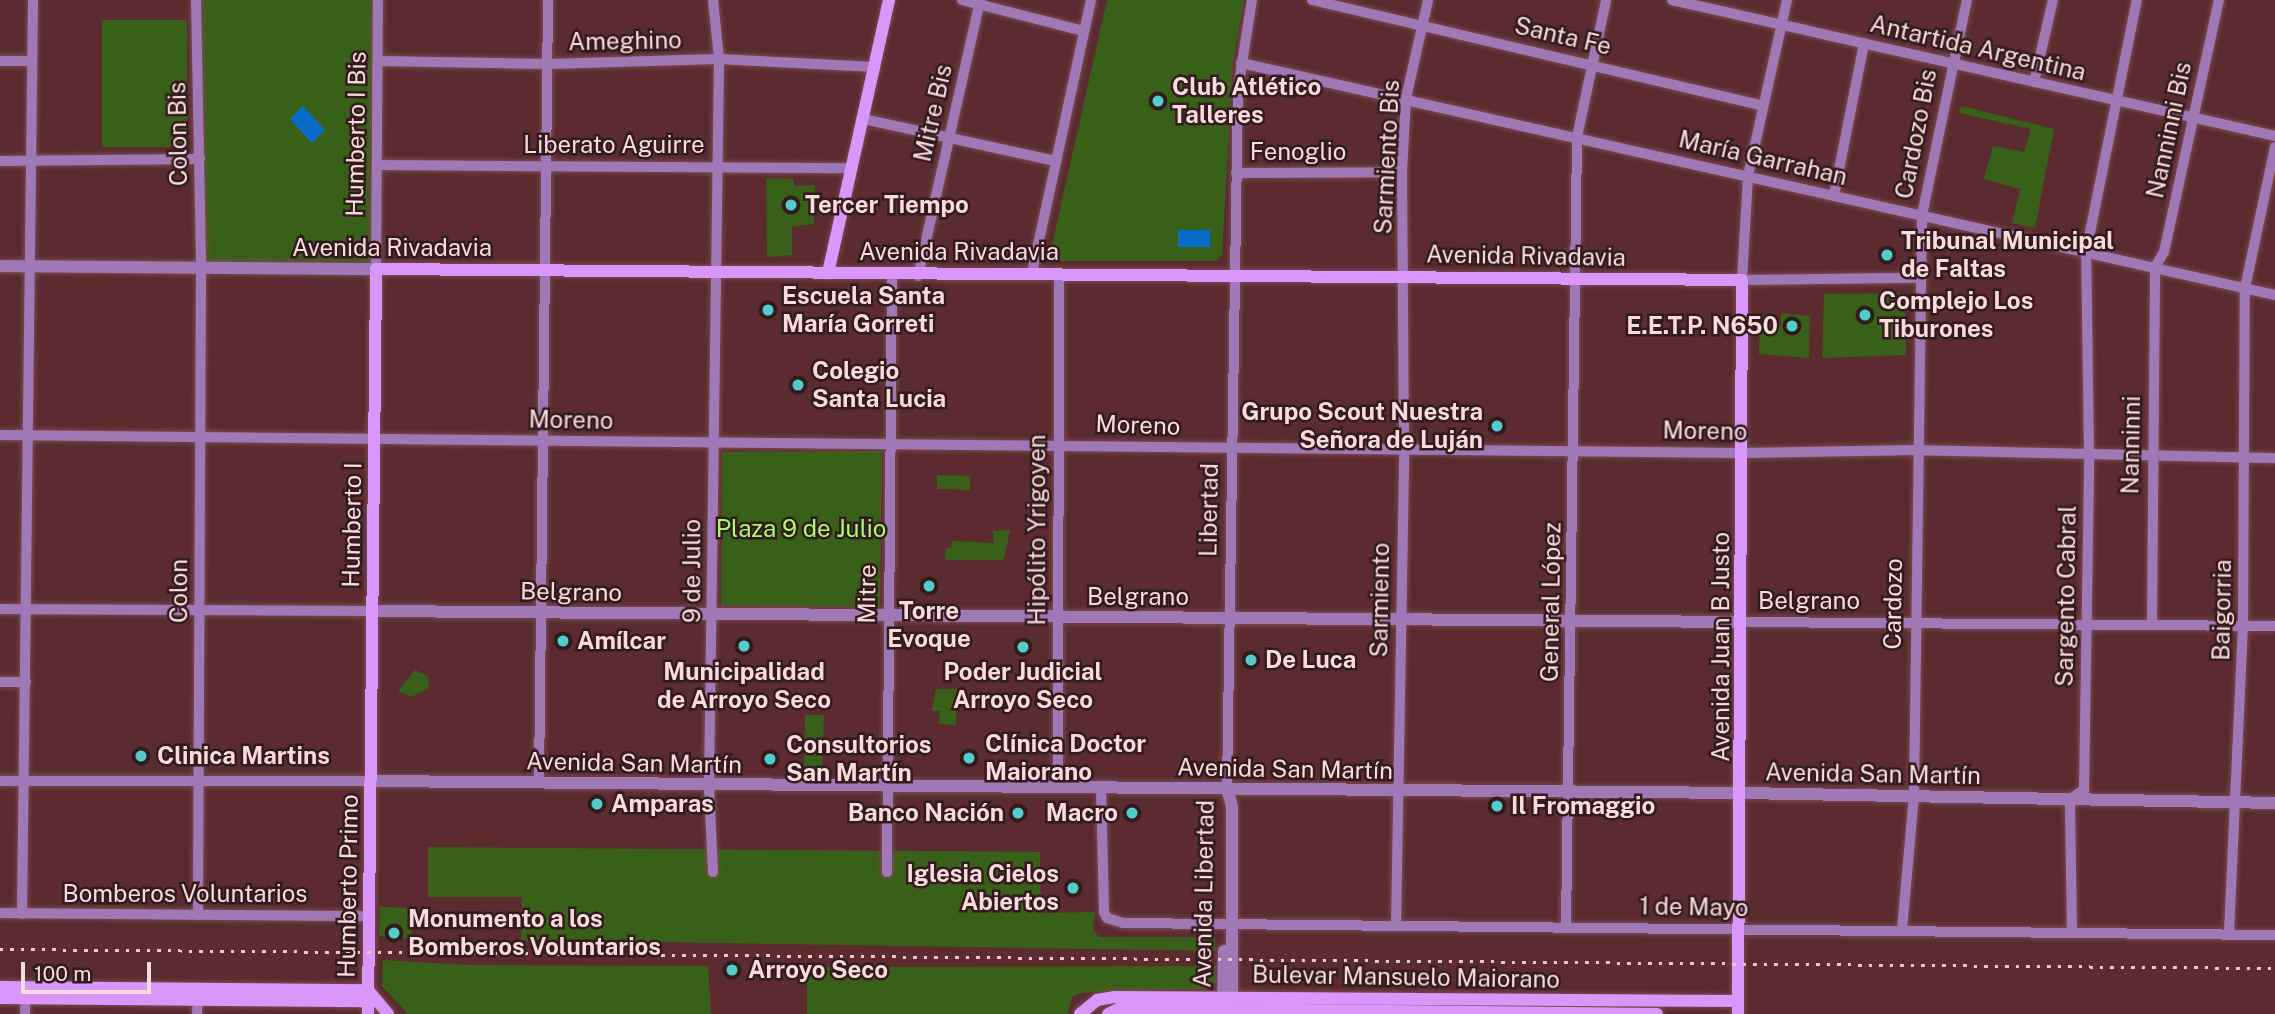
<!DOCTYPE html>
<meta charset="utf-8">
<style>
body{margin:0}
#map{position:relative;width:2275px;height:1014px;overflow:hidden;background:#5b2b30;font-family:"Public Sans",sans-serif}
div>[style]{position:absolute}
.green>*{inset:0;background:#396018}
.water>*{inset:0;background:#0a6cc9}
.roads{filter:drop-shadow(0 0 2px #784a4f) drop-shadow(0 0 2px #784a4f)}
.minor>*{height:10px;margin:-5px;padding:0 5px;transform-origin:5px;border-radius:5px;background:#a178b6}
.tertiary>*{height:12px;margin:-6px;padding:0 6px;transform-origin:6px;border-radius:6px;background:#a178b6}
.secondary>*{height:12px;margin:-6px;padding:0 6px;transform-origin:6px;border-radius:6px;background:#da97fb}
.rail>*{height:2.5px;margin-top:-1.25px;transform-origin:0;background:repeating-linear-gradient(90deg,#eac8ca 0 3.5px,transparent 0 10.5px)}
.dots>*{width:19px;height:19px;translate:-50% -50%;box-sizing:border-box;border:4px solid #311b1d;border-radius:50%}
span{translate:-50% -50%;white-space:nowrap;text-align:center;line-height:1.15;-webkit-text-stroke:5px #311b1d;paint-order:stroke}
.street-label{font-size:24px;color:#fadadc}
.poi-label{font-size:24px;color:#fadadc;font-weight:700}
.left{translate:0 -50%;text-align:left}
.right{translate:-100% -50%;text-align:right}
.park-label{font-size:24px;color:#a7fa6a}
.scale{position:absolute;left:21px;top:962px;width:130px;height:32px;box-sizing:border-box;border:4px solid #fadadc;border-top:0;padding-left:9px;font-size:21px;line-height:24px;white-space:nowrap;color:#fadadc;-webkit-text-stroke:5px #311b1d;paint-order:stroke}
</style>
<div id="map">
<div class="green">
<i style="clip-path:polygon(196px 0,378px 0,376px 269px,201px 268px)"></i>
<i style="clip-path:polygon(1107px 0,1244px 0,1233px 62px,1222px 255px,1216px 261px,1053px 261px,1050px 254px)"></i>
<i style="clip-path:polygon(102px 20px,187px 20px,187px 147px,102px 147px)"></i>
<i style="clip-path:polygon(1961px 106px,2054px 129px,2035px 228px,2012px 223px,2020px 189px,1984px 179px,1993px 146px,2024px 152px,2031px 129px,1959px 113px)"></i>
<i style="clip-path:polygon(766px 178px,794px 179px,794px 186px,815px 185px,814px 224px,792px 227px,792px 255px,767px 257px)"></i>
<i style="clip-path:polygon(1905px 293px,1906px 355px,1822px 358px,1824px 294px)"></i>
<i style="clip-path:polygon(1781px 313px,1810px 316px,1809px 358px,1759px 354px,1760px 316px,1765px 315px,1765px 325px,1781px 325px)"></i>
<i style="clip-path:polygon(882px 451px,880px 607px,721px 606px,722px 452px)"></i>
<i style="clip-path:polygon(937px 475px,970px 476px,970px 490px,937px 489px)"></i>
<i style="clip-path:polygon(1010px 530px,1004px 560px,945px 560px,946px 548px,952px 548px,952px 541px,994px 543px,993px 531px)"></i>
<i style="clip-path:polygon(415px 670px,428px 676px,429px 688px,411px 697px,398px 691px)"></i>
<i style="clip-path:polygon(936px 689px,957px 689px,956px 725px,939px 724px,940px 711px,932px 711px)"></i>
<i style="clip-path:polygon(805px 715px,824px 715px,822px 766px,804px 767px)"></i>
<i style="clip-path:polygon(428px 847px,1040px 852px,1041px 913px,1095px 912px,1093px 930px,1099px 937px,1215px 937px,1216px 951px,521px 940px,522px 897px,428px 897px)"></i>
<i style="clip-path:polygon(380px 907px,412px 908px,411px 939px,379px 936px)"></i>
<i style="clip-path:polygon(383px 960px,468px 965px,708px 966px,711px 1014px,408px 1014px,382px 986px)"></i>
<i style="clip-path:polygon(1216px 966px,1216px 983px,1209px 989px,1080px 993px,1072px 997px,1068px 1014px,807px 1014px,807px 967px)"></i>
</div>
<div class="water">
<i style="clip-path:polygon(303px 106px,325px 130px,312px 143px,290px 119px)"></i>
<i style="clip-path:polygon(1178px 230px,1210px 230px,1210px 247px,1178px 247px)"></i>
</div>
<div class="roads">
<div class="minor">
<i style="left:196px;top:0;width:268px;rotate:88.9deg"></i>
<i style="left:201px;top:268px;width:647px;rotate:90.27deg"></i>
<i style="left:962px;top:0;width:126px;rotate:14.3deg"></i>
<i style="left:1312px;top:0;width:463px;rotate:13.2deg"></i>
<i style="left:1672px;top:0;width:618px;rotate:12.71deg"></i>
<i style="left:1787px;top:0;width:180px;rotate:102.5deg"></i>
<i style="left:1748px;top:176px;width:104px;rotate:93.3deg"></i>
<i style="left:1742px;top:280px;width:176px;rotate:-0.7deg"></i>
<i style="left:0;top:61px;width:32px"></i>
<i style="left:378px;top:61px;width:169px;rotate:1deg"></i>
<i style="left:547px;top:64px;width:172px;rotate:-1.7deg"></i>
<i style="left:719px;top:59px;width:155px;rotate:3deg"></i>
<i style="left:1241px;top:63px;width:1060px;rotate:12.65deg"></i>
<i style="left:2034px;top:82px;width:84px;rotate:-77deg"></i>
<i style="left:863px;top:119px;width:198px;rotate:12.3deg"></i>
<i style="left:0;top:161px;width:200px;rotate:-0.6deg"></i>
<i style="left:377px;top:165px;width:475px;rotate:0.4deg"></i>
<i style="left:1236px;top:173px;width:166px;rotate:-0.3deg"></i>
<i style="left:1834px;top:195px;width:155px;rotate:-78.8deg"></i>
<i style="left:376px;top:269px;width:269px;rotate:-89.6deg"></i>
<i style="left:1032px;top:273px;width:279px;rotate:-77.8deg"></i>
<i style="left:918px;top:276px;width:283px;rotate:-77.3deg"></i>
<i style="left:0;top:435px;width:1743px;rotate:0.59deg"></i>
<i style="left:1743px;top:453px;width:173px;rotate:-1deg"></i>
<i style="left:1916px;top:450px;width:359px;rotate:1.3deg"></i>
<i style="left:0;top:609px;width:372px;rotate:0.3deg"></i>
<i style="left:1741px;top:622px;width:534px;rotate:0.43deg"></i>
<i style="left:2152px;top:622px;width:355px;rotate:-89.5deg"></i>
<i style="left:2155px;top:267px;width:17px;rotate:-59deg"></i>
<i style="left:2164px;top:252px;width:258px;rotate:-77.7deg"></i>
<i style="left:0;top:682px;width:26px"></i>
<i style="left:0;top:781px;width:371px"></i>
<i style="left:539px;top:782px;width:782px;rotate:-89.34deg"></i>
<i style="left:1058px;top:786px;width:513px;rotate:-89.89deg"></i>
<i style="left:1101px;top:788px;width:124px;rotate:88.6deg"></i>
<i style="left:1104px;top:912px;width:7px;rotate:63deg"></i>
<i style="left:1107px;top:918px;width:17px;rotate:17deg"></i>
<i style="left:1123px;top:923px;width:1152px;rotate:0.6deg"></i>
<i style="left:1227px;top:788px;width:699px;rotate:-89.1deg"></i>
<i style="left:1238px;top:89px;width:90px;rotate:-81.1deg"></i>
<i style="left:713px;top:872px;width:85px;rotate:-92.7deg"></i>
<i style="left:709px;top:787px;width:728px;rotate:-89.21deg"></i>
<i style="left:719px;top:59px;width:59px;rotate:-95.8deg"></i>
<i style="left:887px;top:872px;width:597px;rotate:-89.52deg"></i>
<i style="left:0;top:913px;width:369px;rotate:0.5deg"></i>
<i style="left:22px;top:914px;width:914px;rotate:-89.31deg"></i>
<i style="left:1396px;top:926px;width:476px;rotate:-89deg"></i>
<i style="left:1404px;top:450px;width:278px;rotate:-90.4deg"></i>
<i style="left:1402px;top:172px;width:74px;rotate:-86.9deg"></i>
<i style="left:1406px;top:98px;width:100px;rotate:-77.3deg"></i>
<i style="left:1566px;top:927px;width:790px;rotate:-89.2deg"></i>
<i style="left:1577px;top:137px;width:140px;rotate:-78deg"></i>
<i style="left:1902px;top:930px;width:135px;rotate:-84.9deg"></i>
<i style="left:1914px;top:796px;width:581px;rotate:-89.21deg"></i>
<i style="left:1922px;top:215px;width:220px;rotate:-78.2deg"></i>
<i style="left:2072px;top:932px;width:133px;rotate:-90.9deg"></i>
<i style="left:2070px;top:799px;width:17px;rotate:-33deg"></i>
<i style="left:2084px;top:790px;width:335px;rotate:-89.1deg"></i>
<i style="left:2089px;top:455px;width:203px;rotate:-90.8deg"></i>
<i style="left:2086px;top:252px;width:257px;rotate:-78.6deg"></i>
<i style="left:2229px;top:933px;width:308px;rotate:-87.4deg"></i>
<i style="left:2243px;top:625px;width:337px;rotate:-89.7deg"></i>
<i style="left:2245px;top:288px;width:144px;rotate:-78deg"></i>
<i style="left:25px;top:1014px;width:23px;rotate:-88deg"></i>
<i style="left:197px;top:1014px;width:20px;rotate:-87deg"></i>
</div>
<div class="tertiary">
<i style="left:0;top:266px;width:376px;rotate:0.5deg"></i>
<i style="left:372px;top:611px;width:1369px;rotate:0.46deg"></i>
<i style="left:371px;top:781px;width:1371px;rotate:0.5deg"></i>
<i style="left:1742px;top:793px;width:533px;rotate:1.07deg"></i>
<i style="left:1227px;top:788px;width:20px;rotate:75deg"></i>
<i style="left:1232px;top:807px;width:201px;rotate:90deg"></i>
<i style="left:1223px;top:1007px;width:56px;rotate:-89deg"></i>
</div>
<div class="secondary">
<i style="left:828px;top:273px;width:280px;rotate:-77.4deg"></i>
<i style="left:0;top:987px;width:368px;rotate:0.5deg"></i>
<i style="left:368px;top:990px;width:31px;rotate:50deg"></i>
<i style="left:0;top:998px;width:368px;rotate:0.5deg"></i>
<i style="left:368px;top:1014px;width:745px;rotate:-89.38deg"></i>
<i style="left:376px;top:269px;width:1366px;rotate:0.46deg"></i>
<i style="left:1742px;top:280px;width:734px;rotate:90.31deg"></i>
<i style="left:1080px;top:1014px;width:22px;rotate:-39deg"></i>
<i style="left:1097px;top:1000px;width:17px;rotate:-10deg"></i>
<i style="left:1114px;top:997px;width:624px;rotate:0.37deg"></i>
<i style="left:1108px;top:1014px;width:13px;rotate:-27deg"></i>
<i style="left:1120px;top:1008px;width:537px;rotate:0.64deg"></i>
</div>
</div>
<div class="rail">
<i style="left:0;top:949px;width:2275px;rotate:0.48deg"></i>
</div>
<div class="dots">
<i style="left:1158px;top:101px;background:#53cdcb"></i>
<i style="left:791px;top:205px;background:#53cdcb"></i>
<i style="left:1887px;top:255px;background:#53cdcb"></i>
<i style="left:768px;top:310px;background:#53cdcb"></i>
<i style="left:1865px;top:315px;background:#53cdcb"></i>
<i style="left:1792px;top:326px;background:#53cdcb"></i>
<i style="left:798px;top:385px;background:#53cdcb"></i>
<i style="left:1497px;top:426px;background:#53cdcb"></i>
<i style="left:929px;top:586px;background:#53cdcb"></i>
<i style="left:563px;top:641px;background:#53cdcb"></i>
<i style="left:744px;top:646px;background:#53cdcb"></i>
<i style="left:1023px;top:647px;background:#53cdcb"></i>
<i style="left:1251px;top:660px;background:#53cdcb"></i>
<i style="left:141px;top:756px;background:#53cdcb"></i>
<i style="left:969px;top:758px;background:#53cdcb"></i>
<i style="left:770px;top:759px;background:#53cdcb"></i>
<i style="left:597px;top:804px;background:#53cdcb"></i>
<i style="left:1497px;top:806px;background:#53cdcb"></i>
<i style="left:1018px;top:813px;background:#53cdcb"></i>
<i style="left:1132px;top:813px;background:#53cdcb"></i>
<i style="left:1073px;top:888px;background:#53cdcb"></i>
<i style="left:394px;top:933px;background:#53cdcb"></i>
<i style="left:732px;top:970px;background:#53cdcb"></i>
</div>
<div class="street-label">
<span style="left:1563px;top:36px;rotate:13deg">Santa Fe</span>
<span style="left:625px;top:41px;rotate:-1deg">Ameghino</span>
<span style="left:1978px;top:48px;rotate:13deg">Antartida Argentina</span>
<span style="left:933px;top:113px;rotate:-77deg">Mitre Bis</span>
<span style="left:2169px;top:130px;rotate:-78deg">Nanninni Bis</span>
<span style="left:178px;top:134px;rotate:-91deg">Colon Bis</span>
<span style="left:356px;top:134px;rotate:-89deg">Humberto I Bis</span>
<span style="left:1916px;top:134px;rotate:-79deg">Cardozo Bis</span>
<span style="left:614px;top:145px">Liberato Aguirre</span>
<span style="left:1298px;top:152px">Fenoglio</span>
<span style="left:1387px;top:157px;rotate:-87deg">Sarmiento Bis</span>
<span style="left:1763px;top:158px;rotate:13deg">María Garrahan</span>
<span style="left:392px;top:248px">Avenida Rivadavia</span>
<span style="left:959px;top:252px">Avenida Rivadavia</span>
<span style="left:1526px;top:256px;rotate:1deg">Avenida Rivadavia</span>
<span style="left:571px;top:420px;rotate:1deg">Moreno</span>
<span style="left:1138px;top:425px;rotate:2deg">Moreno</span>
<span style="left:1705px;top:431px;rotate:1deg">Moreno</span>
<span style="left:2131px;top:445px;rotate:-89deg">Nanninni</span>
<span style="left:1209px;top:510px;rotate:-89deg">Libertad</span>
<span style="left:352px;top:525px;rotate:-89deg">Humberto I</span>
<span style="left:1037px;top:530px;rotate:-90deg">Hipólito Yrigoyen</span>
<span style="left:692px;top:571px;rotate:-90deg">9 de Julio</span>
<span style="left:179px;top:591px;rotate:-90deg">Colon</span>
<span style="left:571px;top:592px;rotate:1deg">Belgrano</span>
<span style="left:867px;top:594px;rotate:-89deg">Mitre</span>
<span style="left:2066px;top:596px;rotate:-89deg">Sargento Cabral</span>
<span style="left:1138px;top:597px">Belgrano</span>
<span style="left:1380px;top:600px;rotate:-89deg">Sarmiento</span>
<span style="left:1809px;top:601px">Belgrano</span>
<span style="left:1551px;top:602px;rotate:-89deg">General López</span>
<span style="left:1893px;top:604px;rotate:-89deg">Cardozo</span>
<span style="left:2222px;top:610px;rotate:-89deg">Baigorria</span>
<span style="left:1721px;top:647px;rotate:-90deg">Avenida Juan B Justo</span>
<span style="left:634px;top:763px;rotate:1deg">Avenida San Martín</span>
<span style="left:1285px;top:769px;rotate:1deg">Avenida San Martín</span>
<span style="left:1873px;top:774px;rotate:1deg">Avenida San Martín</span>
<span style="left:348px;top:886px;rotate:-89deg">Humberto Primo</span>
<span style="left:185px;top:894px">Bomberos Voluntarios</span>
<span style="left:1204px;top:894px;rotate:-89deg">Avenida Libertad</span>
<span style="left:1694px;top:907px;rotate:1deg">1 de Mayo</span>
<span style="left:1406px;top:977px;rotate:1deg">Bulevar Mansuelo Maiorano</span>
</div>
<div class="poi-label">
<span class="left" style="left:1172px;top:101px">Club Atlético<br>Talleres</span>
<span class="left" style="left:805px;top:205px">Tercer Tiempo</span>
<span class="left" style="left:1901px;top:255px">Tribunal Municipal<br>de Faltas</span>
<span class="left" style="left:782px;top:310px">Escuela Santa<br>María Gorreti</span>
<span class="left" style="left:1879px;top:315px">Complejo Los<br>Tiburones</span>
<span class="right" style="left:1778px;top:326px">E.E.T.P. N650</span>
<span class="left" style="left:812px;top:385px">Colegio<br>Santa Lucia</span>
<span class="right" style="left:1483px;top:426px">Grupo Scout Nuestra<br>Señora de Luján</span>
<span style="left:929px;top:625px">Torre<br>Evoque</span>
<span class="left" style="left:577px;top:641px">Amílcar</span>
<span class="left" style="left:1265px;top:660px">De Luca</span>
<span style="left:744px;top:686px">Municipalidad<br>de Arroyo Seco</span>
<span style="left:1023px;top:686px">Poder Judicial<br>Arroyo Seco</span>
<span class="left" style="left:985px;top:758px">Clínica Doctor<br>Maiorano</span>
<span class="left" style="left:786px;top:759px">Consultorios<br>San Martín</span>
<span class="left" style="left:157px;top:756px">Clinica Martins</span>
<span class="left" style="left:611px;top:804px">Amparas</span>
<span class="left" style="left:1511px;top:806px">Il Fromaggio</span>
<span class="right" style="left:1004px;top:813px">Banco Nación</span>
<span class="right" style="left:1118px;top:813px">Macro</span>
<span class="right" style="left:1059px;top:888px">Iglesia Cielos<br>Abiertos</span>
<span class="left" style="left:408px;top:933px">Monumento a los<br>Bomberos Voluntarios</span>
<span class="left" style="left:748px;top:970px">Arroyo Seco</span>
</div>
<div class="park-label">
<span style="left:801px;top:529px">Plaza 9 de Julio</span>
</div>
<div class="scale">100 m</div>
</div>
